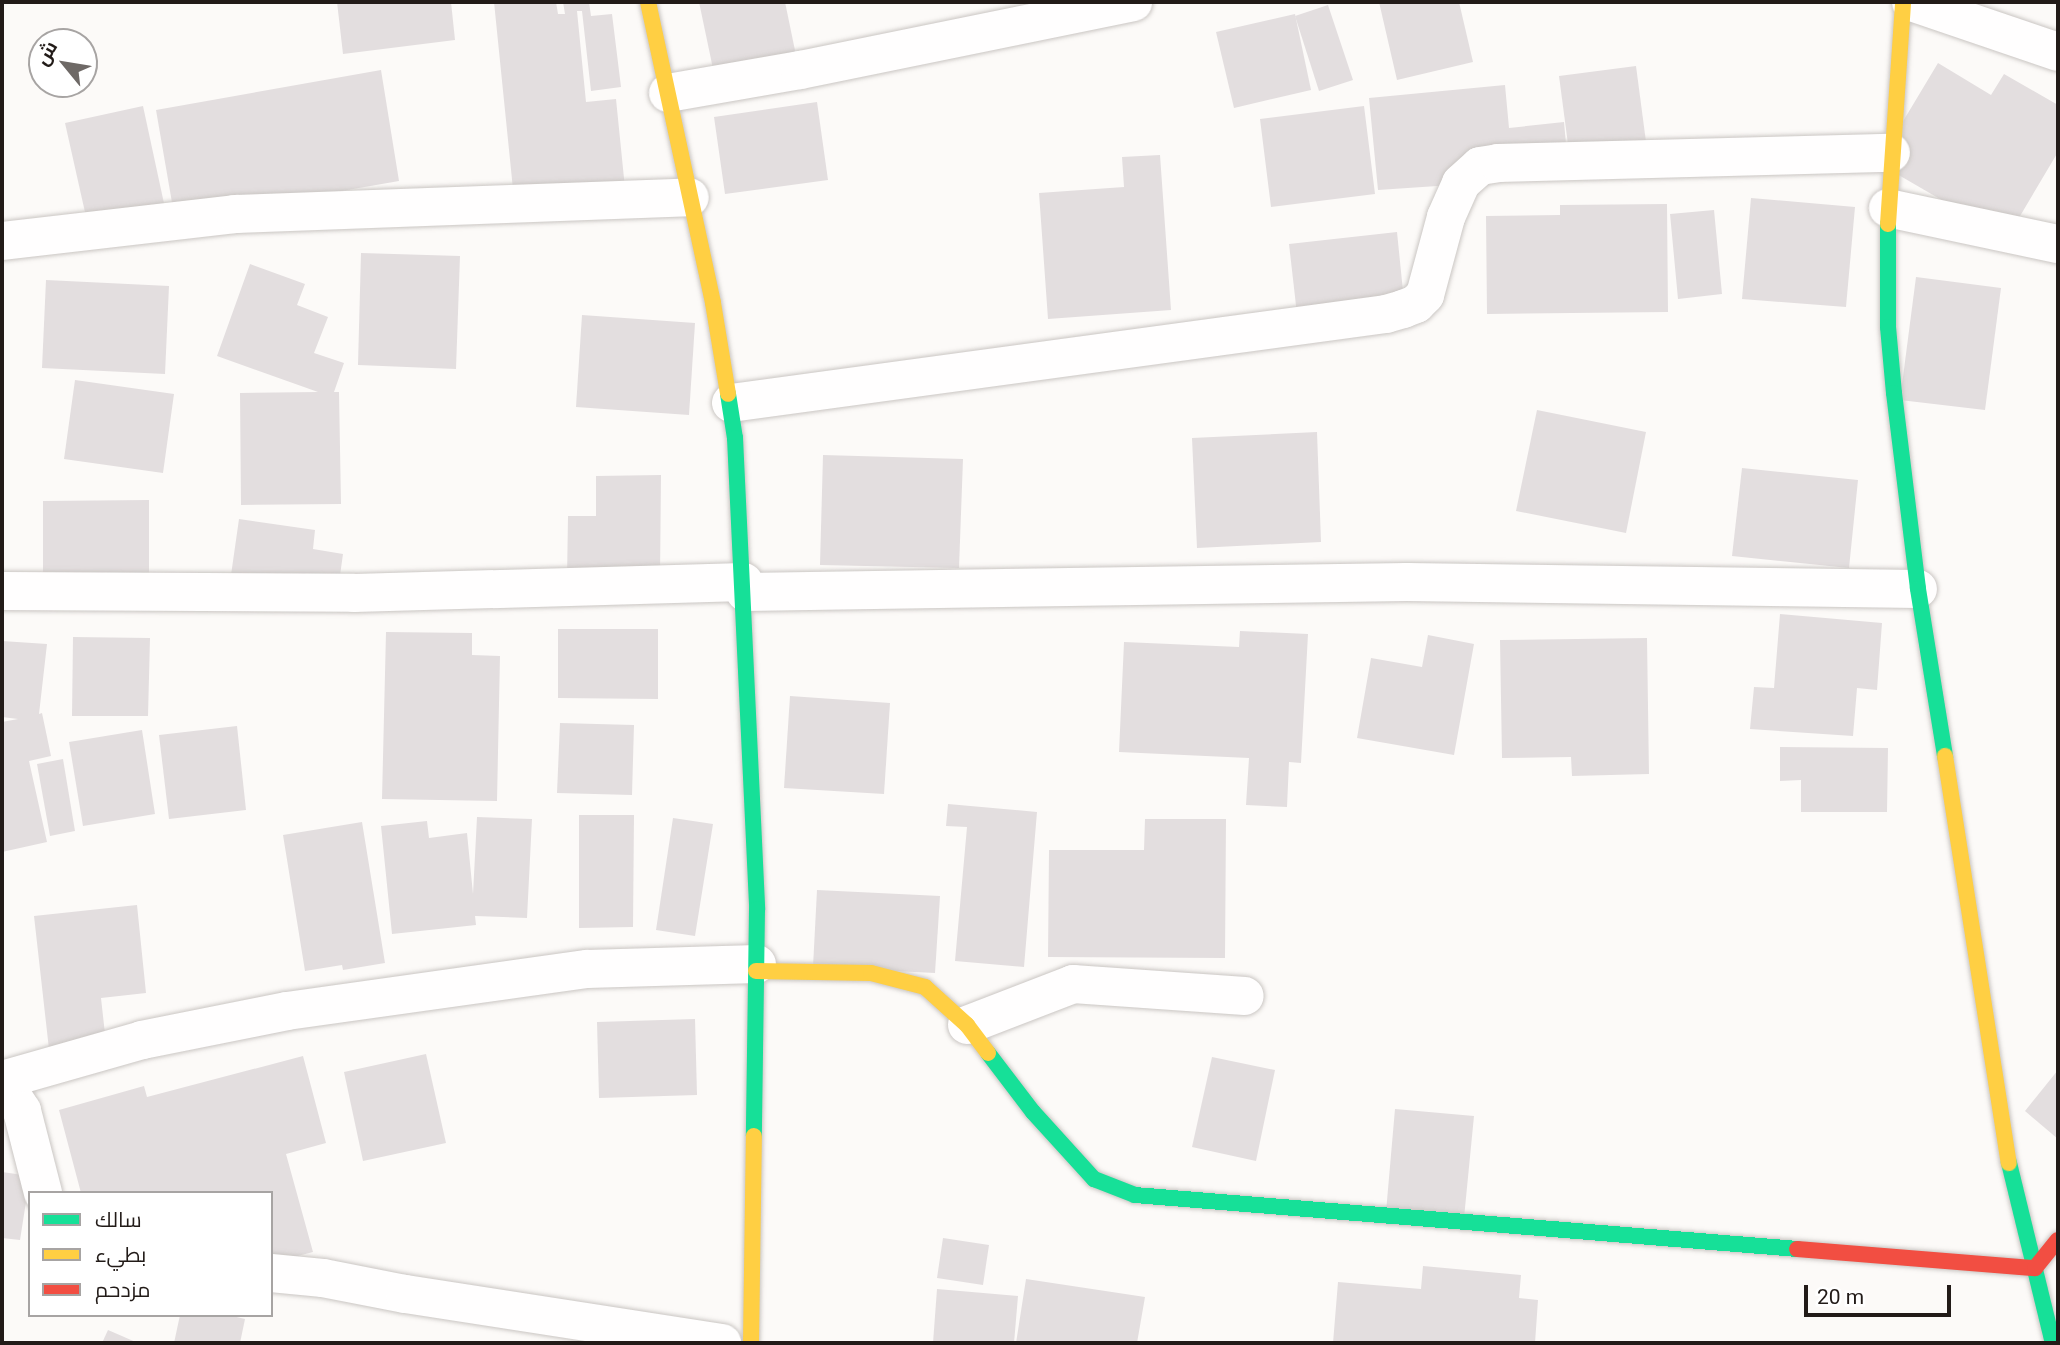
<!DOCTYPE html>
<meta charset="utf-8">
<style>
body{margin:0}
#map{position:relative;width:2060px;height:1345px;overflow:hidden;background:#fcfaf8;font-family:Roboto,Cairo,sans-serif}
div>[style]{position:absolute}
.building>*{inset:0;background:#e3dedf}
.roads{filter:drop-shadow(0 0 2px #cac6c3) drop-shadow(0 0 2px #cac6c3)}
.street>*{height:38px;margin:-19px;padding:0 19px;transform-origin:19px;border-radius:19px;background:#fffefe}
.fast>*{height:16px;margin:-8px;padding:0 8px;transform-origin:8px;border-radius:8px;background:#16e098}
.slow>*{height:16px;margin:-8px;padding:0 8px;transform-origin:8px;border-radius:8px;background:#ffcf43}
.jam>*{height:16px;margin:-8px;padding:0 8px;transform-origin:8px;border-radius:8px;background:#f24e42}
span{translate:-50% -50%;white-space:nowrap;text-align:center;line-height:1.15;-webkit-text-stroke:5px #fff;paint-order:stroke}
.frame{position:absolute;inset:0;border:4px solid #221b18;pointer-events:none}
.legend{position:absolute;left:28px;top:1191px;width:245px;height:126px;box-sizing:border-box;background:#fff;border:2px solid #a7a4a3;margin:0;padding:9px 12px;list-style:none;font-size:21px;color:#221b18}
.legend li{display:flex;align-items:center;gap:14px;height:35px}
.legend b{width:35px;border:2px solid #a7a4a3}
.north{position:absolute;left:28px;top:28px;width:70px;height:70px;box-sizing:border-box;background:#fff;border:2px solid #a7a4a3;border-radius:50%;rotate:300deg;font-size:19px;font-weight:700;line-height:28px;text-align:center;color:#221b18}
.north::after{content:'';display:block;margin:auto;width:24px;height:32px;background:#6e6966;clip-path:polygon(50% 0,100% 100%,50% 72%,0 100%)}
.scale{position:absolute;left:1804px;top:1285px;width:147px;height:32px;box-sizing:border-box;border:4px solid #221b18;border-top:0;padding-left:9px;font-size:21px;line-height:24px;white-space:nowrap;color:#221b18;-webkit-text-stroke:5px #fff;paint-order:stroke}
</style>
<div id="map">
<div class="building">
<i style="clip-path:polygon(337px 2px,451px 2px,455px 40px,343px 54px)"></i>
<i style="clip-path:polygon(494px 2px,556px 2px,558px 14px,565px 14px,563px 2px,589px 2px,591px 16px,612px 14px,621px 87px,591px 91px,582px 11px,577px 11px,586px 102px,616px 99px,627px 208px,516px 219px)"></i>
<i style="clip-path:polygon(699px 2px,785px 2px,798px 65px,716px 83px)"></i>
<i style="clip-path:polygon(1379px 2px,1459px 2px,1473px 62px,1397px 80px)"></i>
<i style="clip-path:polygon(1328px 5px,1353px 80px,1319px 91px,1295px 16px)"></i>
<i style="clip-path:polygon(1295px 14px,1311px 90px,1234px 108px,1216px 32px)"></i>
<i style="clip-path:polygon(1938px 63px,1991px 95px,2004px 74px,2058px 105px,2058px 152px,2007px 238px,1878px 163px)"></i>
<i style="clip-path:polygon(1636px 66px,1648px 157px,1571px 167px,1559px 76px)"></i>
<i style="clip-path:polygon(381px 70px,399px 181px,175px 220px,156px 110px)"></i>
<i style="clip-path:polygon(1505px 85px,1509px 128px,1564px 122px,1569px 177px,1378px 190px,1369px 98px)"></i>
<i style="clip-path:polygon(817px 102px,828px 180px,725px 194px,714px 117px)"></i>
<i style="clip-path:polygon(143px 106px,168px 222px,91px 239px,65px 123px)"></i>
<i style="clip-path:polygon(1364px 106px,1375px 194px,1271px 207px,1260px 119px)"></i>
<i style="clip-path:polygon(1160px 155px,1171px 310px,1048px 319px,1039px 193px,1124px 187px,1122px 157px)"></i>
<i style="clip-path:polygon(1751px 198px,1855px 207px,1846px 307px,1742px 299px)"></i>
<i style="clip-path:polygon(1667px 204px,1668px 312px,1487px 314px,1486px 216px,1560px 215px,1560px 205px)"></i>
<i style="clip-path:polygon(1714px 210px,1722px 294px,1678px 299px,1670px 214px)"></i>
<i style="clip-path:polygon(1397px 232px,1405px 311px,1298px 323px,1289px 244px)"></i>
<i style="clip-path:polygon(361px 253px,460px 256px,456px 369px,358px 365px)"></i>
<i style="clip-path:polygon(250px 264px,305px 284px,297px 305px,328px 317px,314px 353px,344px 363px,334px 392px,339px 392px,341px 504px,241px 505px,240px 393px,318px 392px,217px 356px)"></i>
<i style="clip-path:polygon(1916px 277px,2001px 288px,1985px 410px,1900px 400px)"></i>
<i style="clip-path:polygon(46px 280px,169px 286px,165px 374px,42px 368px)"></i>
<i style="clip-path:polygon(582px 315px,695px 323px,689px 415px,576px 407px)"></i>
<i style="clip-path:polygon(75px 380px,174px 394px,163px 473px,64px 459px)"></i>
<i style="clip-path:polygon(1537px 410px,1646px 432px,1626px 533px,1516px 511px)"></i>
<i style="clip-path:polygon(1317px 432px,1321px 542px,1197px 548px,1192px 438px)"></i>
<i style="clip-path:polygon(823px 455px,963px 459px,959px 568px,820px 565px)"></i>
<i style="clip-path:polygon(1742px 468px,1858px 480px,1849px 568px,1732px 556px)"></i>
<i style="clip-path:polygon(661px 475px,660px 579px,567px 579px,568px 516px,596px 516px,596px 476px)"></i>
<i style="clip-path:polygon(149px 500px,149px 594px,43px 594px,43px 501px)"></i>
<i style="clip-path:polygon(239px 519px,315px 530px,313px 549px,343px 554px,337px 597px,230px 582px)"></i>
<i style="clip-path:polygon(1780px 614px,1882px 623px,1877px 690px,1857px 688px,1853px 736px,1750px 729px,1754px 687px,1774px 688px)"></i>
<i style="clip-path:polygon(558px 629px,658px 629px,658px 699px,558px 698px)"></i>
<i style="clip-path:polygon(1240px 631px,1308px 634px,1301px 763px,1289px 762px,1287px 807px,1246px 805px,1249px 758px,1119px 752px,1124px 642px,1239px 647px)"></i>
<i style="clip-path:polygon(386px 632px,472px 633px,472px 655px,500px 656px,497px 801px,382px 799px)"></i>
<i style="clip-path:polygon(1428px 635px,1474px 644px,1454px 755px,1357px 738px,1371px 658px,1422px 667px)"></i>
<i style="clip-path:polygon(73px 637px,150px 638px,148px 716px,72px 716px)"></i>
<i style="clip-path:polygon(1647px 638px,1649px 774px,1572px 776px,1571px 757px,1502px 758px,1500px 640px)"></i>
<i style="clip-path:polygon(2px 641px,47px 644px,39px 714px,42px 713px,51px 756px,29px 761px,47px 842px,2px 852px,2px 722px,18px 719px,2px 717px)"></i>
<i style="clip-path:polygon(790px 696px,890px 703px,884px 794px,784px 788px)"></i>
<i style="clip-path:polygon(560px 723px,634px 725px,632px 795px,557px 793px)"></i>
<i style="clip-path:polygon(237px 726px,246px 810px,169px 819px,159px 735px)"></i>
<i style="clip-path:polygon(142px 730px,155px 814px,83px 826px,69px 742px)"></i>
<i style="clip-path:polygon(1780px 747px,1888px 748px,1887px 812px,1801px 812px,1801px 780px,1780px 781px)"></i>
<i style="clip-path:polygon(63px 759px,75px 831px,50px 836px,37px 764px)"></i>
<i style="clip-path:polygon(948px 804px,1037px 812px,1024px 967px,955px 961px,967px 827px,946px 826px)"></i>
<i style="clip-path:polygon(579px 815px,634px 815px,633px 927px,579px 928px)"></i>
<i style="clip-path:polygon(477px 817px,532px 819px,527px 918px,475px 916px,476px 925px,392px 934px,381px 826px,427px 821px,429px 838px,467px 833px,473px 894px)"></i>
<i style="clip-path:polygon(673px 818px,713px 824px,695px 936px,656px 930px)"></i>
<i style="clip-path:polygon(1145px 819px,1226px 819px,1225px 958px,1048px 957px,1049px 850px,1144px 850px)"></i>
<i style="clip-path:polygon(362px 822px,385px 963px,343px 970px,342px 965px,305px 971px,283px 835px)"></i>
<i style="clip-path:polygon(817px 890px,940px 896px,935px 973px,813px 967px)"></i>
<i style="clip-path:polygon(137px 905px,146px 993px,101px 998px,109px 1070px,52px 1076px,34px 916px)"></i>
<i style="clip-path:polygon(695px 1019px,697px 1095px,599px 1098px,597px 1022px)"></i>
<i style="clip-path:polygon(426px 1054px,446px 1143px,363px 1161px,344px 1072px)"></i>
<i style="clip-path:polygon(303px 1056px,326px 1143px,286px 1154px,313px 1252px,271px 1263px,271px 1193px,81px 1193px,59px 1110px,144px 1086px,147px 1097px)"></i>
<i style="clip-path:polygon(1212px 1057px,1275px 1070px,1256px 1161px,1192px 1147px)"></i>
<i style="clip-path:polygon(2058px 1070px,2058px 1139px,2025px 1111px)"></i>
<i style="clip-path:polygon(1395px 1109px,1474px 1116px,1464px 1218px,1386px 1212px)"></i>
<i style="clip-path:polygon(2px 1172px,30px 1176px,20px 1240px,2px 1238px)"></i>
<i style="clip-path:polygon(943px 1238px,989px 1245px,983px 1285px,937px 1278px)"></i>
<i style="clip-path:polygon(1423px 1266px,1521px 1275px,1519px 1298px,1538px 1300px,1535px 1343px,1333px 1343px,1338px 1282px,1421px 1289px)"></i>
<i style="clip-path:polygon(1026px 1279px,1145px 1297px,1137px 1343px,1016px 1343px)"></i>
<i style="clip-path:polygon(937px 1289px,1018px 1296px,1014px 1343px,933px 1343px)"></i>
<i style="clip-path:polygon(180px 1315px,228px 1315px,245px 1319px,240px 1343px,174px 1343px)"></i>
<i style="clip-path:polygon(108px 1330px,138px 1343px,102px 1343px)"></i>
</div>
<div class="roads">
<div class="street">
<i style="left:1911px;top:2px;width:155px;rotate:18.8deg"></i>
<i style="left:668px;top:93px;width:134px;rotate:-9.9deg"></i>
<i style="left:800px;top:70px;width:340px;rotate:-11.5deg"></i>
<i style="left:1888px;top:208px;width:174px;rotate:12deg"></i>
<i style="left:2px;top:241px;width:235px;rotate:-6.6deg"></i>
<i style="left:235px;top:214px;width:455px;rotate:-2.1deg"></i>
<i style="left:731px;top:403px;width:661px;rotate:-7.74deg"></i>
<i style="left:1386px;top:314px;width:18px;rotate:-16deg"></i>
<i style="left:1403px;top:309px;width:14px;rotate:-21deg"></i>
<i style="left:1416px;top:304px;width:13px;rotate:-45deg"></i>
<i style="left:1425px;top:295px;width:81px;rotate:-74.9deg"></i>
<i style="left:1446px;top:217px;width:37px;rotate:-66deg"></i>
<i style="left:1461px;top:183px;width:25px;rotate:-42deg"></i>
<i style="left:1480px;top:166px;width:18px;rotate:-9deg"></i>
<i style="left:1498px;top:163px;width:393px;rotate:-1.5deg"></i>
<i style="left:2px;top:591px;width:352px;rotate:0.3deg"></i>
<i style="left:354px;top:593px;width:390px;rotate:-1.6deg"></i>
<i style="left:745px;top:592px;width:662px;rotate:-0.87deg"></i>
<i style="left:1407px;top:582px;width:511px;rotate:0.78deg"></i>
<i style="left:967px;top:1025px;width:114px;rotate:-21.1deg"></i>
<i style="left:1073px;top:984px;width:172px;rotate:4deg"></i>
<i style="left:2px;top:1080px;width:146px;rotate:-15.9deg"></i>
<i style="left:142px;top:1040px;width:148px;rotate:-11.3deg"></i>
<i style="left:287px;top:1011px;width:303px;rotate:-8deg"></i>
<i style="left:587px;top:969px;width:170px;rotate:-1.7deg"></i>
<i style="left:2px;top:1080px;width:37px;rotate:57deg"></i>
<i style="left:22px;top:1111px;width:85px;rotate:75.6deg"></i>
<i style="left:271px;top:1273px;width:52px;rotate:5.5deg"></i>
<i style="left:323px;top:1278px;width:84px;rotate:11deg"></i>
<i style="left:405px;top:1294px;width:321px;rotate:8.8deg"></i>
</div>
<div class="fast">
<i style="left:1888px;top:224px;width:103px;rotate:90deg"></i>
<i style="left:1888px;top:327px;width:66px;rotate:84.8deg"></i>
<i style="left:1894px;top:393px;width:197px;rotate:83deg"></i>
<i style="left:1918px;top:589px;width:169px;rotate:80.8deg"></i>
<i style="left:728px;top:394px;width:45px;rotate:81deg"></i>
<i style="left:735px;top:438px;width:472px;rotate:87.3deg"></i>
<i style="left:757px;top:909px;width:227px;rotate:90.8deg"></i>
<i style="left:988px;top:1053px;width:74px;rotate:52.7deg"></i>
<i style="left:1033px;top:1112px;width:91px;rotate:47.7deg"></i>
<i style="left:1094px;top:1179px;width:44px;rotate:21.3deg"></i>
<i style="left:1135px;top:1195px;width:664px;rotate:4.66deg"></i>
<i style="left:2009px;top:1163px;width:185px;rotate:76.3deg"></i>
</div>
<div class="slow">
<i style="left:648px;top:2px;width:308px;rotate:77.8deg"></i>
<i style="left:713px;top:303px;width:92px;rotate:80.6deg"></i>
<i style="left:1888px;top:224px;width:223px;rotate:-86.1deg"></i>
<i style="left:1945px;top:756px;width:412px;rotate:81.1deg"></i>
<i style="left:756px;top:971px;width:115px;rotate:1deg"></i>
<i style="left:871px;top:973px;width:56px;rotate:14.5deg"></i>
<i style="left:925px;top:987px;width:57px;rotate:42.1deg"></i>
<i style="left:967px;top:1025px;width:35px;rotate:53deg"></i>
<i style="left:751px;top:1343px;width:207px;rotate:-89.2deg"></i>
</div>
<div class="jam">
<i style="left:1797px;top:1249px;width:239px;rotate:4.6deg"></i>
<i style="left:2035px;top:1268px;width:36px;rotate:-51deg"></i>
</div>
</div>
<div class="frame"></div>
<ul class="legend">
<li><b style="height:9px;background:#16e098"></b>سالك</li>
<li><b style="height:9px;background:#ffcf43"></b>بطيء</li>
<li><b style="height:9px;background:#f24e42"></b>مزدحم</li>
</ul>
<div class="north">ش</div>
<div class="scale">20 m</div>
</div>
